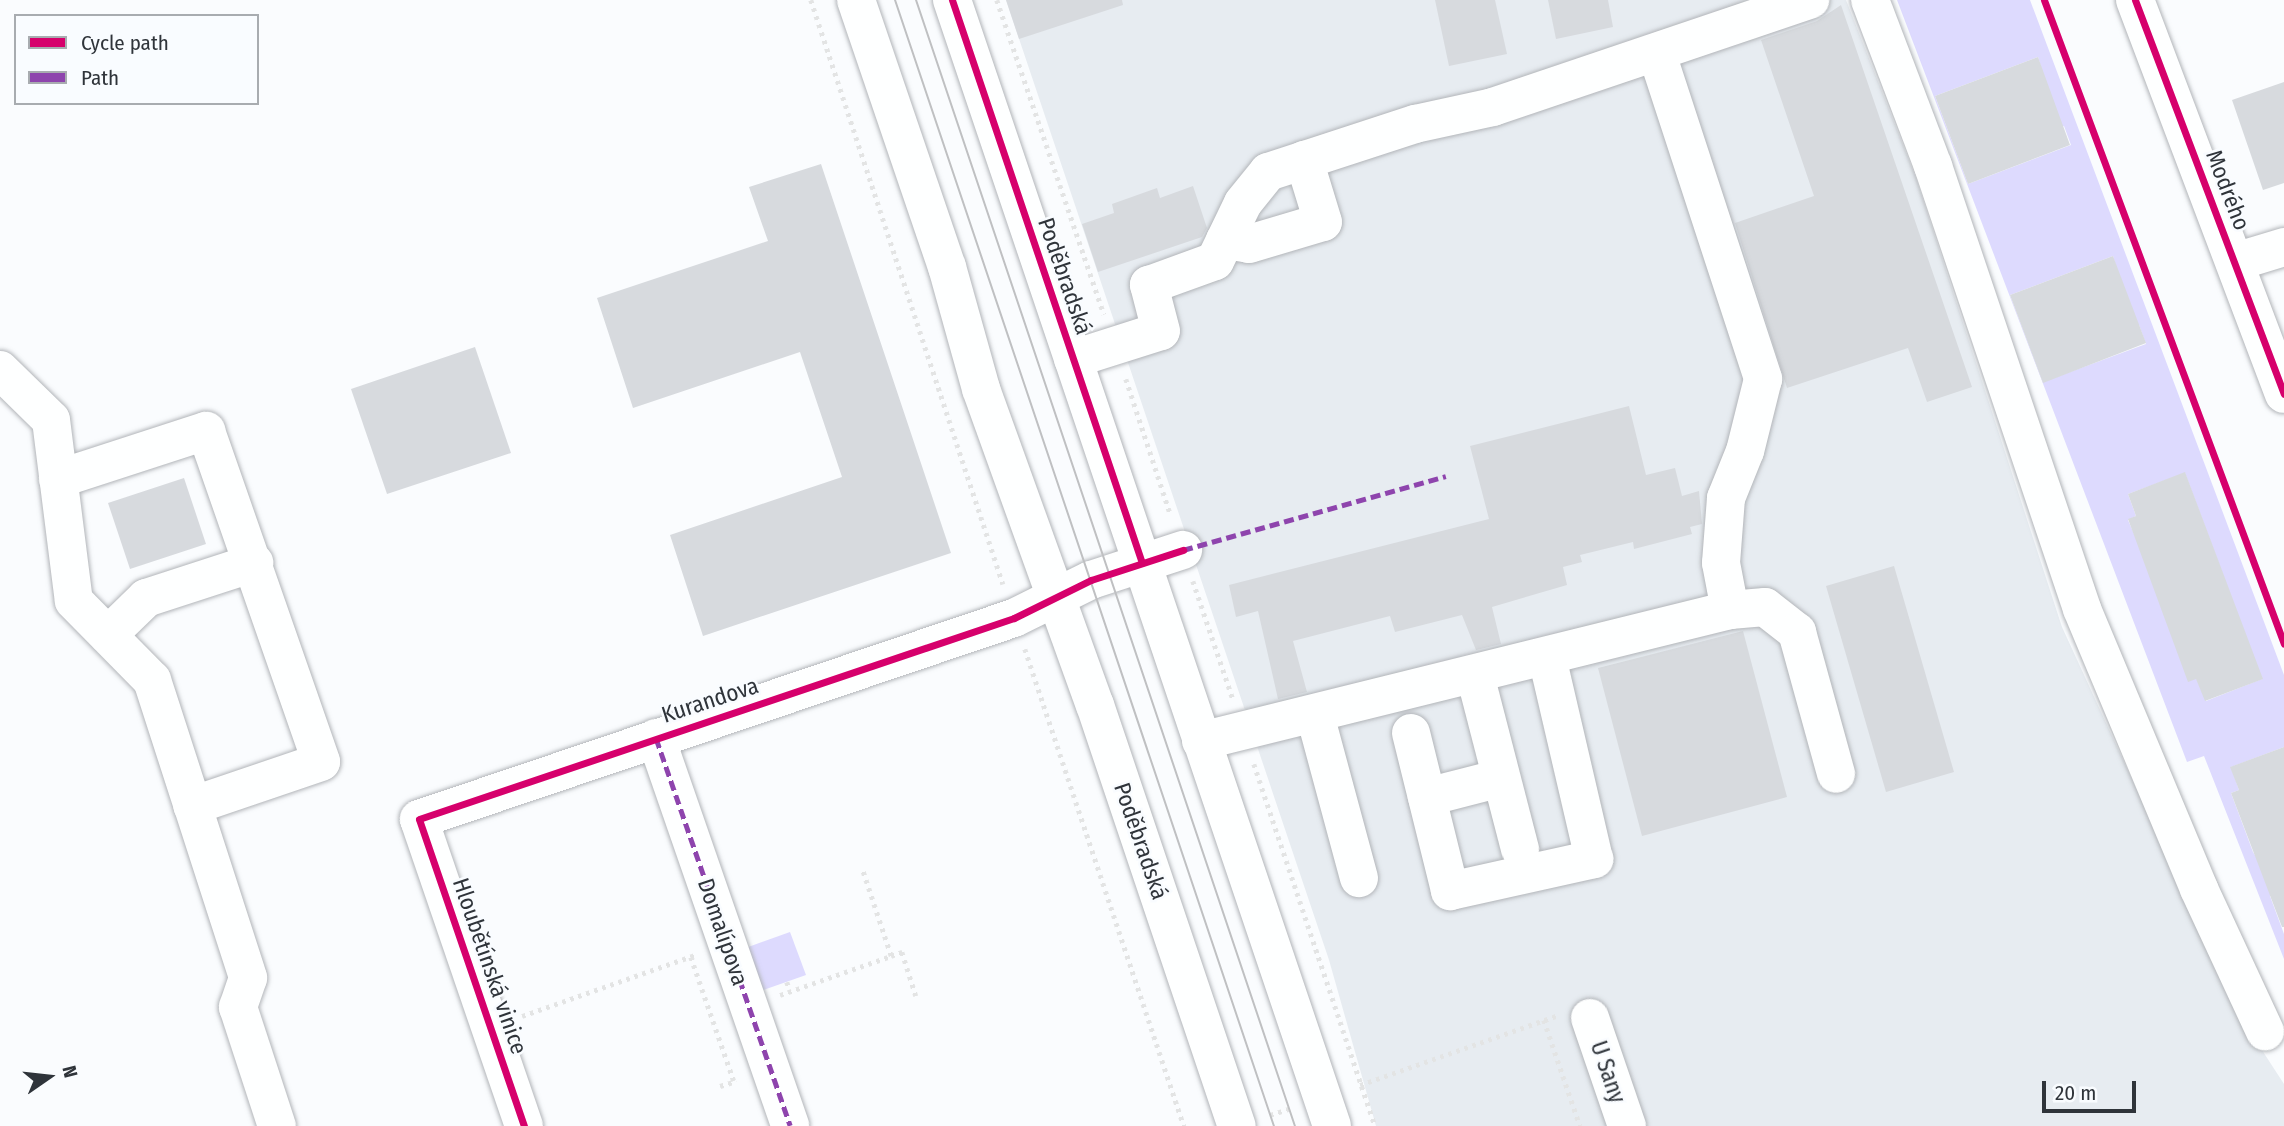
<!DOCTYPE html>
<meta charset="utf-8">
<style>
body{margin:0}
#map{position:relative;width:2284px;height:1126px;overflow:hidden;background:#fafcfe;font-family:"Fira Sans Condensed",sans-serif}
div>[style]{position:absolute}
.built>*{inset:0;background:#e7ecf1}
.green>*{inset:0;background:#dddafe}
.building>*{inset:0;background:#d7dade}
.path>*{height:4.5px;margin-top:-2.25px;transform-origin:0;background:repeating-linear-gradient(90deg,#e3e4e4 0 3.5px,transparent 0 8.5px)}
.roads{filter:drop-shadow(0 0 2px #b2b5b9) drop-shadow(0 0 2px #b2b5b9)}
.minor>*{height:38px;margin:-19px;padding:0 19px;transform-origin:19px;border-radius:19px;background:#feffff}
.major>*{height:38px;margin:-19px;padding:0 19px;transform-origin:19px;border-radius:19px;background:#feffff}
.tram>*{height:2px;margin:-1px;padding:0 1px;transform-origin:1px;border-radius:1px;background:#bfc0c2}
.quiet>*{height:5px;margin-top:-2.5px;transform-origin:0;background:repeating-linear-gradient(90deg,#8e44ad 0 10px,transparent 0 15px)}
.cycleway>*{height:7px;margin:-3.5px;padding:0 3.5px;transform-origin:3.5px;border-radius:3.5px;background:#d6006c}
span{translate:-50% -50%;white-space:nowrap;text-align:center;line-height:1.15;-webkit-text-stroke:5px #f9fcff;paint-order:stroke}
.street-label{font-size:23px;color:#2f343a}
.legend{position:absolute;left:14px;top:14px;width:245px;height:91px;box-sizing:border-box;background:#f9fcff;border:2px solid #a8acb0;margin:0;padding:9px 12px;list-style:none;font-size:21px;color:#2f343a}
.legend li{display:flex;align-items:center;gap:14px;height:35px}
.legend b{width:35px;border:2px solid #a8acb0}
.north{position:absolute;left:14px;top:1042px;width:70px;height:70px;-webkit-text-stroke:5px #f9fcff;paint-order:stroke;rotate:76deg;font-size:19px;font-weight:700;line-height:28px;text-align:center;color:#2f343a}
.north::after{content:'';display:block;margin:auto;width:24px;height:32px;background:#2f343a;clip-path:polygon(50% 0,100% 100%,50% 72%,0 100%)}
.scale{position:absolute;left:2042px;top:1081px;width:94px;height:32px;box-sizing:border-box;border:4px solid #2f343a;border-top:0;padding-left:9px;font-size:21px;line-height:24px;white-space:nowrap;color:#2f343a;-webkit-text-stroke:5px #f9fcff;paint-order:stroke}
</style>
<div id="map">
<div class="built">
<i style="clip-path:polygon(1006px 0,1846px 0,1916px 178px,2062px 627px,2243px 1021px,2284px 1084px,2284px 1126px,1376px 1126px,1329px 960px)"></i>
</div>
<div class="green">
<i style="clip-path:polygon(evenodd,1897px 0,2030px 0,2284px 675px,2284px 747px,2231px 767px,2239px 790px,2231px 793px,2253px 852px,2277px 892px,2270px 896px,2284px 934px,2284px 959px,2204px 756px,2187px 762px,1897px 0,2038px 57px,2059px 128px,2064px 126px,2071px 145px,1968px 184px,1935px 96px,2038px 57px,1897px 0,2113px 256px,2134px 327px,2139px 325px,2146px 344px,2043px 382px,2010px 295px,2113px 256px,1897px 0,2185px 473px,2262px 679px,2206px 701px,2128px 520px,2136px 516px,2128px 494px,2185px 473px)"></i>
<i style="clip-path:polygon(790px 932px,806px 975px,755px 993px,740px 950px)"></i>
</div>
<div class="building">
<i style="clip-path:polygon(1006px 0,1122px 0,1123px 5px,1019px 39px)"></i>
<i style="clip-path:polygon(1435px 0,1495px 0,1507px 54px,1449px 66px)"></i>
<i style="clip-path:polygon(1548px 0,1608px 0,1613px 27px,1556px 39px)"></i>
<i style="clip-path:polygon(1841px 5px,1972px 387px,1927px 402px,1908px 348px,1787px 388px,1735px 223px,1814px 196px,1761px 40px,1817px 21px)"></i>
<i style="clip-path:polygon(2038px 57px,2070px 145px,1968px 184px,1935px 96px)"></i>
<i style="clip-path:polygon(2284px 82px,2284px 183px,2263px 190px,2232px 100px)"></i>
<i style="clip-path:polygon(821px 164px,951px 553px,703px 636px,670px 535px,842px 477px,800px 352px,633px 408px,597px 298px,768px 241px,749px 187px)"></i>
<i style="clip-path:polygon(1193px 186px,1207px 228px,1202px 237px,1098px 272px,1082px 224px,1114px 213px,1112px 204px,1157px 188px,1160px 198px)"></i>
<i style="clip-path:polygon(2113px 256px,2146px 343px,2043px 383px,2010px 295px)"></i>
<i style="clip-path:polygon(475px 347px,511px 453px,387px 494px,351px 389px)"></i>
<i style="clip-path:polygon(1629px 406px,1646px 475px,1675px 468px,1682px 496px,1699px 491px,1702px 524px,1690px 527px,1692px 534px,1634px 549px,1633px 542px,1580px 555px,1582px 562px,1563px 567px,1567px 585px,1492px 607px,1501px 644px,1476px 650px,1462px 615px,1395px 632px,1390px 616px,1293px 641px,1307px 692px,1278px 699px,1258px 611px,1236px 617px,1229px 585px,1489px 519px,1470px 446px)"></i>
<i style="clip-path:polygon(2185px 472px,2263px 679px,2205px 701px,2196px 679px,2188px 682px,2128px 519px,2136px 516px,2128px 494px)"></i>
<i style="clip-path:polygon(184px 478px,206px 544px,130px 569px,108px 503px)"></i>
<i style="clip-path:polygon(1894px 566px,1954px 772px,1886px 792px,1826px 586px)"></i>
<i style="clip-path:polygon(1743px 631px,1787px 797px,1642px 836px,1598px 668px)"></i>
<i style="clip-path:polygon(2284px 747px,2284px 927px,2282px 927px,2231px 793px,2239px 790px,2230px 767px)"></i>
</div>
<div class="path">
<i style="left:811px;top:0;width:615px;rotate:71.8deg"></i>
<i style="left:997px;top:0;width:332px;rotate:71.2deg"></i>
<i style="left:1126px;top:379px;width:144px;rotate:71.8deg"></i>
<i style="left:1193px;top:581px;width:125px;rotate:71.3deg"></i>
<i style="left:1025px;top:649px;width:503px;rotate:71.57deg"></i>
<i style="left:1254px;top:764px;width:382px;rotate:71.5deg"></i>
<i style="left:891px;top:956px;width:12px;rotate:-20deg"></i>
<i style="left:902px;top:952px;width:46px;rotate:72.3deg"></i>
<i style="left:691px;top:957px;width:131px;rotate:70.9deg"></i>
<i style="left:787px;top:982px;width:9px;rotate:72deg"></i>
<i style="left:780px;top:995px;width:118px;rotate:-19.4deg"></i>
<i style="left:891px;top:956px;width:92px;rotate:-108.4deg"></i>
<i style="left:522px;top:1016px;width:183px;rotate:-19.4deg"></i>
<i style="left:1544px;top:1020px;width:112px;rotate:71.2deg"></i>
<i style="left:1360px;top:1085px;width:208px;rotate:-19.4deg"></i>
<i style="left:720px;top:1086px;width:17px;rotate:-17deg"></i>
<i style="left:1270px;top:1115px;width:22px;rotate:-18deg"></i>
</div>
<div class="roads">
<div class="minor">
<i style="left:1870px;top:0;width:178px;rotate:69.2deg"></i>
<i style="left:1933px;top:166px;width:467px;rotate:71.4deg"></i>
<i style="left:2082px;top:609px;width:303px;rotate:67.3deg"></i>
<i style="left:2199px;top:889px;width:157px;rotate:65.1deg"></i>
<i style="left:2135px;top:0;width:421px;rotate:69.3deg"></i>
<i style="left:1657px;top:54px;width:342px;rotate:71.9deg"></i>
<i style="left:1763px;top:379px;width:74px;rotate:104deg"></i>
<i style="left:1745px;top:451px;width:51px;rotate:112deg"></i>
<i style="left:1726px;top:498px;width:65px;rotate:94.4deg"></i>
<i style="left:1721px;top:563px;width:48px;rotate:79.2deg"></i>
<i style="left:1225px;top:240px;width:24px;rotate:9deg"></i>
<i style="left:1249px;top:244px;width:77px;rotate:-16.6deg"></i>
<i style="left:1323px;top:222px;width:65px;rotate:-107deg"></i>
<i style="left:2235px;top:262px;width:51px;rotate:-17deg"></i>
<i style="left:1073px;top:359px;width:92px;rotate:-17.7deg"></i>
<i style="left:1161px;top:331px;width:48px;rotate:-104.6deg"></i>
<i style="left:1149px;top:285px;width:70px;rotate:-20deg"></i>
<i style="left:1215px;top:261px;width:64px;rotate:-64.2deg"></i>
<i style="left:1243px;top:203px;width:40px;rotate:-51deg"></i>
<i style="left:1268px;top:172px;width:155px;rotate:-18.1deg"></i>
<i style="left:1415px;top:124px;width:80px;rotate:-12.3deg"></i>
<i style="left:1493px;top:107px;width:335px;rotate:-18.7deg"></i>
<i style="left:0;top:370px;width:71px;rotate:44.4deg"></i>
<i style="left:51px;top:420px;width:182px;rotate:82.8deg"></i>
<i style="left:74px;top:601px;width:111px;rotate:45.4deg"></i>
<i style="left:152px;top:680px;width:313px;rotate:72.1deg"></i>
<i style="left:248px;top:978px;width:31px;rotate:109deg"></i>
<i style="left:238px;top:1007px;width:125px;rotate:71.9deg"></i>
<i style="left:58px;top:479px;width:156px;rotate:-18deg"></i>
<i style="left:206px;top:431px;width:350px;rotate:70.8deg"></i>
<i style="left:321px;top:762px;width:136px;rotate:161.2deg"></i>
<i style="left:108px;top:635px;width:53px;rotate:-44.2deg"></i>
<i style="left:146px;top:598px;width:114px;rotate:-18deg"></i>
<i style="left:1475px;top:675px;width:180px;rotate:75.5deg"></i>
<i style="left:1315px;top:715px;width:169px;rotate:74.9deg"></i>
<i style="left:1411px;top:733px;width:163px;rotate:76.1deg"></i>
<i style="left:1450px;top:891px;width:148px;rotate:-12.5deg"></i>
<i style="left:1594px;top:859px;width:207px;rotate:-103.1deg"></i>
<i style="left:656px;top:738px;width:410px;rotate:70.9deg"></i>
<i style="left:1201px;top:741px;width:545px;rotate:-13.91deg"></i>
<i style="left:1730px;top:610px;width:35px;rotate:-5deg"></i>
<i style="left:1765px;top:607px;width:41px;rotate:38deg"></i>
<i style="left:1797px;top:632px;width:147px;rotate:74.6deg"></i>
<i style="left:1427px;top:797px;width:76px;rotate:-14.4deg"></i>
<i style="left:1590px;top:1018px;width:114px;rotate:71.1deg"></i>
<i style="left:524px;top:1126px;width:324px;rotate:-108.9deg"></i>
<i style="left:419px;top:819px;width:628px;rotate:-18.67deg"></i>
<i style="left:1014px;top:618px;width:86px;rotate:-26.3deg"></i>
<i style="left:1091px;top:580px;width:97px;rotate:-18.1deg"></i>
</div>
<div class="major">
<i style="left:856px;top:0;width:282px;rotate:71.2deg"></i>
<i style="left:947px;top:267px;width:127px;rotate:74.4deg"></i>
<i style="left:981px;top:389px;width:336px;rotate:70.2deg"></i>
<i style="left:1095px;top:705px;width:444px;rotate:71.4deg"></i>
<i style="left:952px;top:0;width:1188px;rotate:71.35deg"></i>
</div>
</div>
<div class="tram">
<i style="left:895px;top:0;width:1188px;rotate:71.4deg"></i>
<i style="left:916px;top:0;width:1188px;rotate:71.4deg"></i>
</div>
<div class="quiet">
<i style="left:1183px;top:550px;width:273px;rotate:-15.7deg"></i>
<i style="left:656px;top:738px;width:410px;rotate:70.9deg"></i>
</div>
<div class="cycleway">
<i style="left:952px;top:0;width:594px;rotate:71.35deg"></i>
<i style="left:2044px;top:0;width:687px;rotate:69.56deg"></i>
<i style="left:2135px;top:0;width:421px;rotate:69.3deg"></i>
<i style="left:524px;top:1126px;width:324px;rotate:-108.9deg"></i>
<i style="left:419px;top:819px;width:628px;rotate:-18.67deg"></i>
<i style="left:1014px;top:618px;width:86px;rotate:-26.3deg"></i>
<i style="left:1091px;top:580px;width:97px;rotate:-18.1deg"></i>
</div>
<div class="street-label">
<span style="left:2228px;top:190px;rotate:69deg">Modrého</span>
<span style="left:1065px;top:276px;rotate:71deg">Poděbradská</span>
<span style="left:710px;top:700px;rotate:-18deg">Kurandova</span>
<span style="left:1141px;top:841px;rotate:71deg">Poděbradská</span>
<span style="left:723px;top:932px;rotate:71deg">Domalípova</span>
<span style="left:490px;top:966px;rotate:71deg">Hloubětínská vinice</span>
<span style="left:1608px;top:1072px;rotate:71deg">U Sany</span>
</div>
<ul class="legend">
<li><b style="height:9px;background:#d6006c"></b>Cycle path</li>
<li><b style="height:9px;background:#8e44ad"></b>Path</li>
</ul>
<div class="north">N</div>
<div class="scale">20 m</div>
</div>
